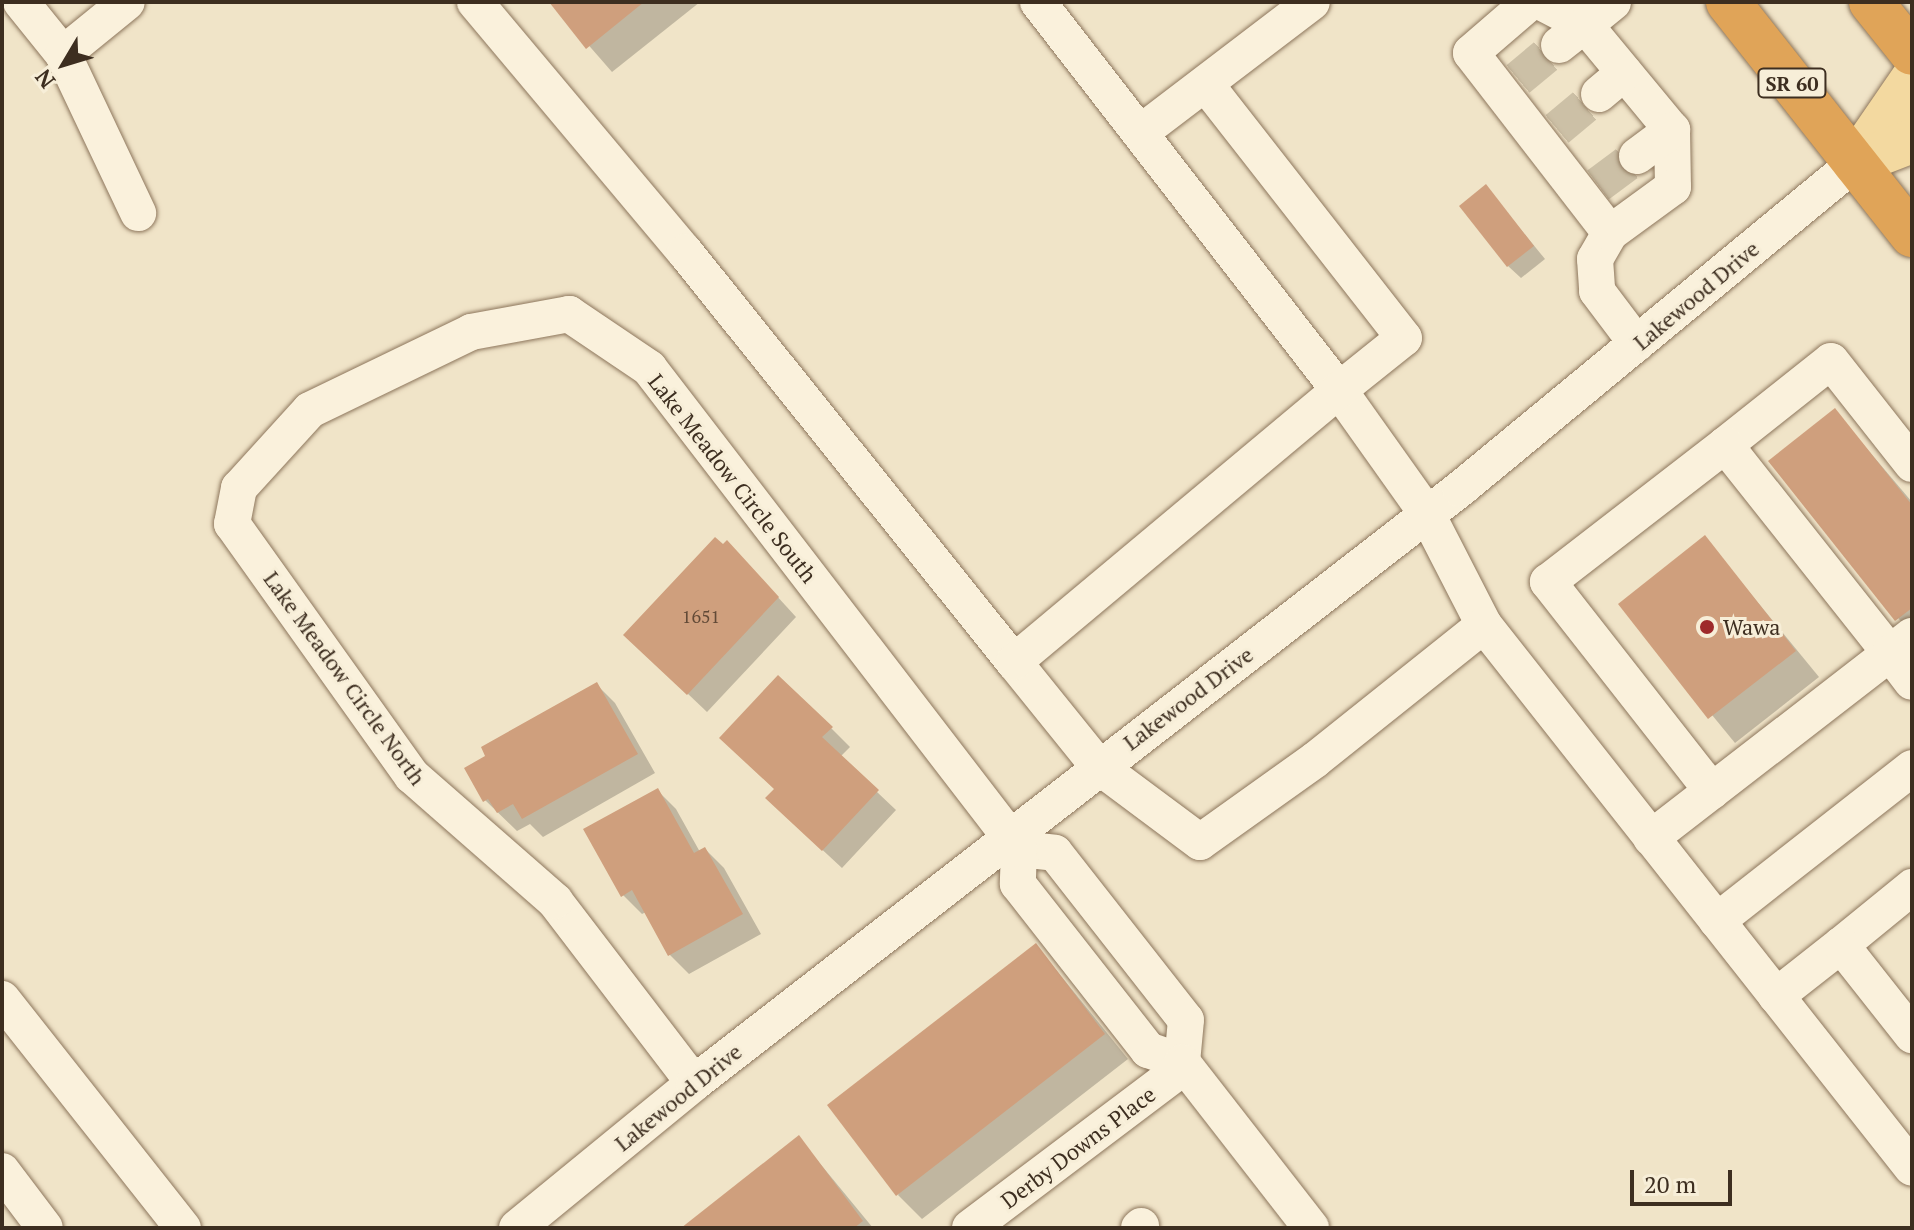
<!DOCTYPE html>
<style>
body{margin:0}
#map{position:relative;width:1914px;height:1230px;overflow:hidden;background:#f0e4c8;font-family:"PT Serif",serif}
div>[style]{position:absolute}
.shadow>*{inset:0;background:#0003}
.building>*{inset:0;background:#cf9f7d}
.minor-tunnel>*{height:36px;margin-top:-18px;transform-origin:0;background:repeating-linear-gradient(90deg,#ccc0a6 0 36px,transparent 0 54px)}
.roads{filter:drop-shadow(0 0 2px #8d765c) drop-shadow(0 0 2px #8d765c)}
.minor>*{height:36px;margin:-18px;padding:0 18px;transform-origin:18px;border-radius:18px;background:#faf1dc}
.major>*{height:44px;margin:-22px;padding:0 22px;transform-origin:22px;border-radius:22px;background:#f3d9a0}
.highway>*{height:44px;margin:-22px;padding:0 22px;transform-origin:22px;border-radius:22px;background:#e0a458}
.dots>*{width:22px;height:22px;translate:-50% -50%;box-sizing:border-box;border:4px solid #f7eed8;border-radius:50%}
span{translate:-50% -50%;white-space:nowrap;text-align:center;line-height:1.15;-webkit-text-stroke:6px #f7eed8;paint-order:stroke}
.number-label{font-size:18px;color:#624a37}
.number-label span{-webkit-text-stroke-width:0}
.shield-label span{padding:2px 6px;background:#f7eed8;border:2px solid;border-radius:6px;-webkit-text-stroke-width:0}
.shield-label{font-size:20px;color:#3d2e20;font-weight:700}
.street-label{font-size:22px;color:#3d2e20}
.poi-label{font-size:22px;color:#3d2e20}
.left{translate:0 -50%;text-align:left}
.frame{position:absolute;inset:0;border:4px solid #3d2e20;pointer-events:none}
.north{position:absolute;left:24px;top:24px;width:80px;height:80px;-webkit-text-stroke:6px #f7eed8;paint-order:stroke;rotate:232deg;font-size:22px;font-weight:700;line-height:32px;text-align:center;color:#3d2e20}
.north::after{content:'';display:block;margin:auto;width:28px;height:36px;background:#3d2e20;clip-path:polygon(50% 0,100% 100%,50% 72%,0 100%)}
.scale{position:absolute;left:1630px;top:1170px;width:102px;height:36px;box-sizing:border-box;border:4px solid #3d2e20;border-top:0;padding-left:10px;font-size:24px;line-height:28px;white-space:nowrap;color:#3d2e20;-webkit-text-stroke:6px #f7eed8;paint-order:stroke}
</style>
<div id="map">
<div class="shadow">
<i style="clip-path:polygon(551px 2px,700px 2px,612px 72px)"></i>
<i style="clip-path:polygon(1486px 187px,1545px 259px,1521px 278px,1508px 266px)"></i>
<i style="clip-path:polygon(1835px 411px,1912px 502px,1912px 635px,1771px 461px)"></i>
<i style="clip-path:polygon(1705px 538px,1819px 677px,1735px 743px,1621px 604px)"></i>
<i style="clip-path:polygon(745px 561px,796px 617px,707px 712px,645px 653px)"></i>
<i style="clip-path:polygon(596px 684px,615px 703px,655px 773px,543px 837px,530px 824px,517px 831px,485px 800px)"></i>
<i style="clip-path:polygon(831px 728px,850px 747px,840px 757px,896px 810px,842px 868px,787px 817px,776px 790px,741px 757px)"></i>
<i style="clip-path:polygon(657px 790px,676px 809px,700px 852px,705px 849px,724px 868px,761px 934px,689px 974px,670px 955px,646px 912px,642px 914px,623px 895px)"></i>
<i style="clip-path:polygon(1036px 945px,1128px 1059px,922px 1219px,898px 1195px)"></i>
<i style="clip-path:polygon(799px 1138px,873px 1228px,684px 1228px)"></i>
</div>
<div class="building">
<i style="clip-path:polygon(549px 2px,644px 2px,586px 49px)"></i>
<i style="clip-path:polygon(1486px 184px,1534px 246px,1507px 267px,1459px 206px)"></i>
<i style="clip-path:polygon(1835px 408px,1912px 505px,1912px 608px,1895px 621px,1768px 461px)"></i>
<i style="clip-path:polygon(1705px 535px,1796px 651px,1708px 719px,1618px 604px)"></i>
<i style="clip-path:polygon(715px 537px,723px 544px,727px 540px,779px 597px,687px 695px,623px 635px)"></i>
<i style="clip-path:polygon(778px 675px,833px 727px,822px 737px,879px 790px,822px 851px,765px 798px,774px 789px,719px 738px)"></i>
<i style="clip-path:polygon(597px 682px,638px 754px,522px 819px,513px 804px,497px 813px,488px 799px,483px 802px,464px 768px,485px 756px,481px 747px)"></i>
<i style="clip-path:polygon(658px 788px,694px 853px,705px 847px,743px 914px,668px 956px,632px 890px,621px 897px,583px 829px)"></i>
<i style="clip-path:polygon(1036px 943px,1105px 1034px,896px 1196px,827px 1105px)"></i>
<i style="clip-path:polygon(799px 1135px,863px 1221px,854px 1228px,681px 1228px)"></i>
</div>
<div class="minor-tunnel">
<i style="left:1518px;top:79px;width:53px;rotate:-39.7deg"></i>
<i style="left:1557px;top:129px;width:55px;rotate:-39.8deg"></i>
<i style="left:1598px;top:185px;width:49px;rotate:-36.6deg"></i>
</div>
<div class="roads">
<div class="minor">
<i style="left:21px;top:2px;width:67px;rotate:51.1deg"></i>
<i style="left:63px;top:54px;width:176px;rotate:64.7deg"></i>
<i style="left:475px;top:2px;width:326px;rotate:50deg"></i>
<i style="left:685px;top:252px;width:526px;rotate:51.26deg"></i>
<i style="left:1038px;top:2px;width:491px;rotate:52.2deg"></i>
<i style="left:1339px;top:390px;width:152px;rotate:54.6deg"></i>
<i style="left:1427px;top:514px;width:125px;rotate:62.8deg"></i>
<i style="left:1484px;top:625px;width:216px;rotate:141.4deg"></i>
<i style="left:1315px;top:760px;width:141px;rotate:144.5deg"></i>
<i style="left:1200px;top:842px;width:127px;rotate:-143.3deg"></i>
<i style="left:1098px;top:766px;width:134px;rotate:-128.9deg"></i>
<i style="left:1014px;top:662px;width:424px;rotate:-39.9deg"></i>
<i style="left:1339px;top:390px;width:83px;rotate:-38.7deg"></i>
<i style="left:1404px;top:338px;width:321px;rotate:-128deg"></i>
<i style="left:1530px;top:2px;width:78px;rotate:139.2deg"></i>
<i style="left:1471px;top:53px;width:227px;rotate:52.3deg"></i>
<i style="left:1610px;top:233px;width:30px;rotate:120deg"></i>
<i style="left:1595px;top:259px;width:32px;rotate:86deg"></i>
<i style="left:1597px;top:291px;width:66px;rotate:53deg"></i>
<i style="left:1541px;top:2px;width:50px;rotate:27.6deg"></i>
<i style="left:1585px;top:25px;width:36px;rotate:-39deg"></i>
<i style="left:1559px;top:45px;width:33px;rotate:-38deg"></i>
<i style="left:1585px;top:25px;width:136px;rotate:50.4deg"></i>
<i style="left:1672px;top:130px;width:57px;rotate:89deg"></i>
<i style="left:1673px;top:187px;width:78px;rotate:143.9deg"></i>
<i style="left:63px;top:54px;width:82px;rotate:-39.1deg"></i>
<i style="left:1599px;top:94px;width:33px;rotate:-40deg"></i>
<i style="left:1140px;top:133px;width:216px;rotate:-37.3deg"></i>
<i style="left:1637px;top:156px;width:44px;rotate:-36.6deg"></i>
<i style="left:1725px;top:445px;width:135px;rotate:-38.4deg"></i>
<i style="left:1831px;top:361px;width:131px;rotate:51.8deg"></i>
<i style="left:1484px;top:625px;width:691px;rotate:51.75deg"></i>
<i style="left:1712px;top:791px;width:266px;rotate:-128.1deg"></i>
<i style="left:1548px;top:582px;width:224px;rotate:-37.7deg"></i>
<i style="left:1725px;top:445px;width:265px;rotate:51.6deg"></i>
<i style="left:1890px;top:653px;width:28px;rotate:-38deg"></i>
<i style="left:1651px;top:838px;width:302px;rotate:-37.7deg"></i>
<i style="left:1890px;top:653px;width:36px;rotate:53deg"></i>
<i style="left:1019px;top:849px;width:36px;rotate:6deg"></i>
<i style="left:1055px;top:853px;width:212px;rotate:51.9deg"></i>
<i style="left:1186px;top:1020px;width:42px;rotate:95.4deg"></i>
<i style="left:1717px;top:921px;width:248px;rotate:-38.1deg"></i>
<i style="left:1841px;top:945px;width:92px;rotate:-39.2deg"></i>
<i style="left:1776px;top:996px;width:83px;rotate:-38.1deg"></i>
<i style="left:1841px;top:945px;width:115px;rotate:51.7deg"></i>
<i style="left:2px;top:999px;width:292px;rotate:51.7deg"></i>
<i style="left:694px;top:1083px;width:229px;rotate:-127.4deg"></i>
<i style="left:555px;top:901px;width:190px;rotate:-138.8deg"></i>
<i style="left:412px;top:776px;width:310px;rotate:-125.5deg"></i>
<i style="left:232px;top:524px;width:37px;rotate:-79deg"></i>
<i style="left:239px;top:488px;width:105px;rotate:-47.7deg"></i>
<i style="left:310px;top:410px;width:179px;rotate:-25.8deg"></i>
<i style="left:471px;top:332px;width:100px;rotate:-10.4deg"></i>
<i style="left:569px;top:314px;width:97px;rotate:34deg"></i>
<i style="left:649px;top:368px;width:607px;rotate:52.43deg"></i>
<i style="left:1019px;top:849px;width:35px;rotate:92deg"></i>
<i style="left:1018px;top:884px;width:211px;rotate:51.9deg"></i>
<i style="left:1148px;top:1050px;width:36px;rotate:19deg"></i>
<i style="left:1182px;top:1062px;width:210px;rotate:52.1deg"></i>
<i style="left:2px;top:1171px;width:71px;rotate:53deg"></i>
<i style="left:517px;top:1228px;width:229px;rotate:-39.3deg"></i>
<i style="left:694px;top:1083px;width:969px;rotate:-37.79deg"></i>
<i style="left:1460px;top:489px;width:512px;rotate:-39.53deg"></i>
<i style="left:970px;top:1228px;width:269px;rotate:-37deg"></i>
<i style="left:1139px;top:1228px;width:3px;rotate:-45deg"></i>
</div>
<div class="major">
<i style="left:1855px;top:163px;width:101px;rotate:-55.5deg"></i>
<i style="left:1855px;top:163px;width:61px;rotate:-21.1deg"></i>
</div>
<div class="highway">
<i style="left:1728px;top:2px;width:297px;rotate:51.7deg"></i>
<i style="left:1871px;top:2px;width:65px;rotate:51.2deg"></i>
</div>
</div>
<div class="dots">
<i style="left:1707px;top:627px;background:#9e2a2b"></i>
</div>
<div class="number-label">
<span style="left:701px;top:616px">1651</span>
</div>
<div class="shield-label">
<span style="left:1792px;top:83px">SR 60</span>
</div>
<div class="street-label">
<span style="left:1696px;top:295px;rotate:-40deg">Lakewood Drive</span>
<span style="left:733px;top:478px;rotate:52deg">Lake Meadow Circle South</span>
<span style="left:345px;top:678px;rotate:54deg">Lake Meadow Circle North</span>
<span style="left:1188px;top:698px;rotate:-37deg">Lakewood Drive</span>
<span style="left:678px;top:1097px;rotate:-39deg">Lakewood Drive</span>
<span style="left:1078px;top:1147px;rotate:-37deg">Derby Downs Place</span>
</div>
<div class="poi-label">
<span class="left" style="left:1723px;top:627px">Wawa</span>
</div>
<div class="frame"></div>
<div class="north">N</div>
<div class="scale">20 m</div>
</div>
